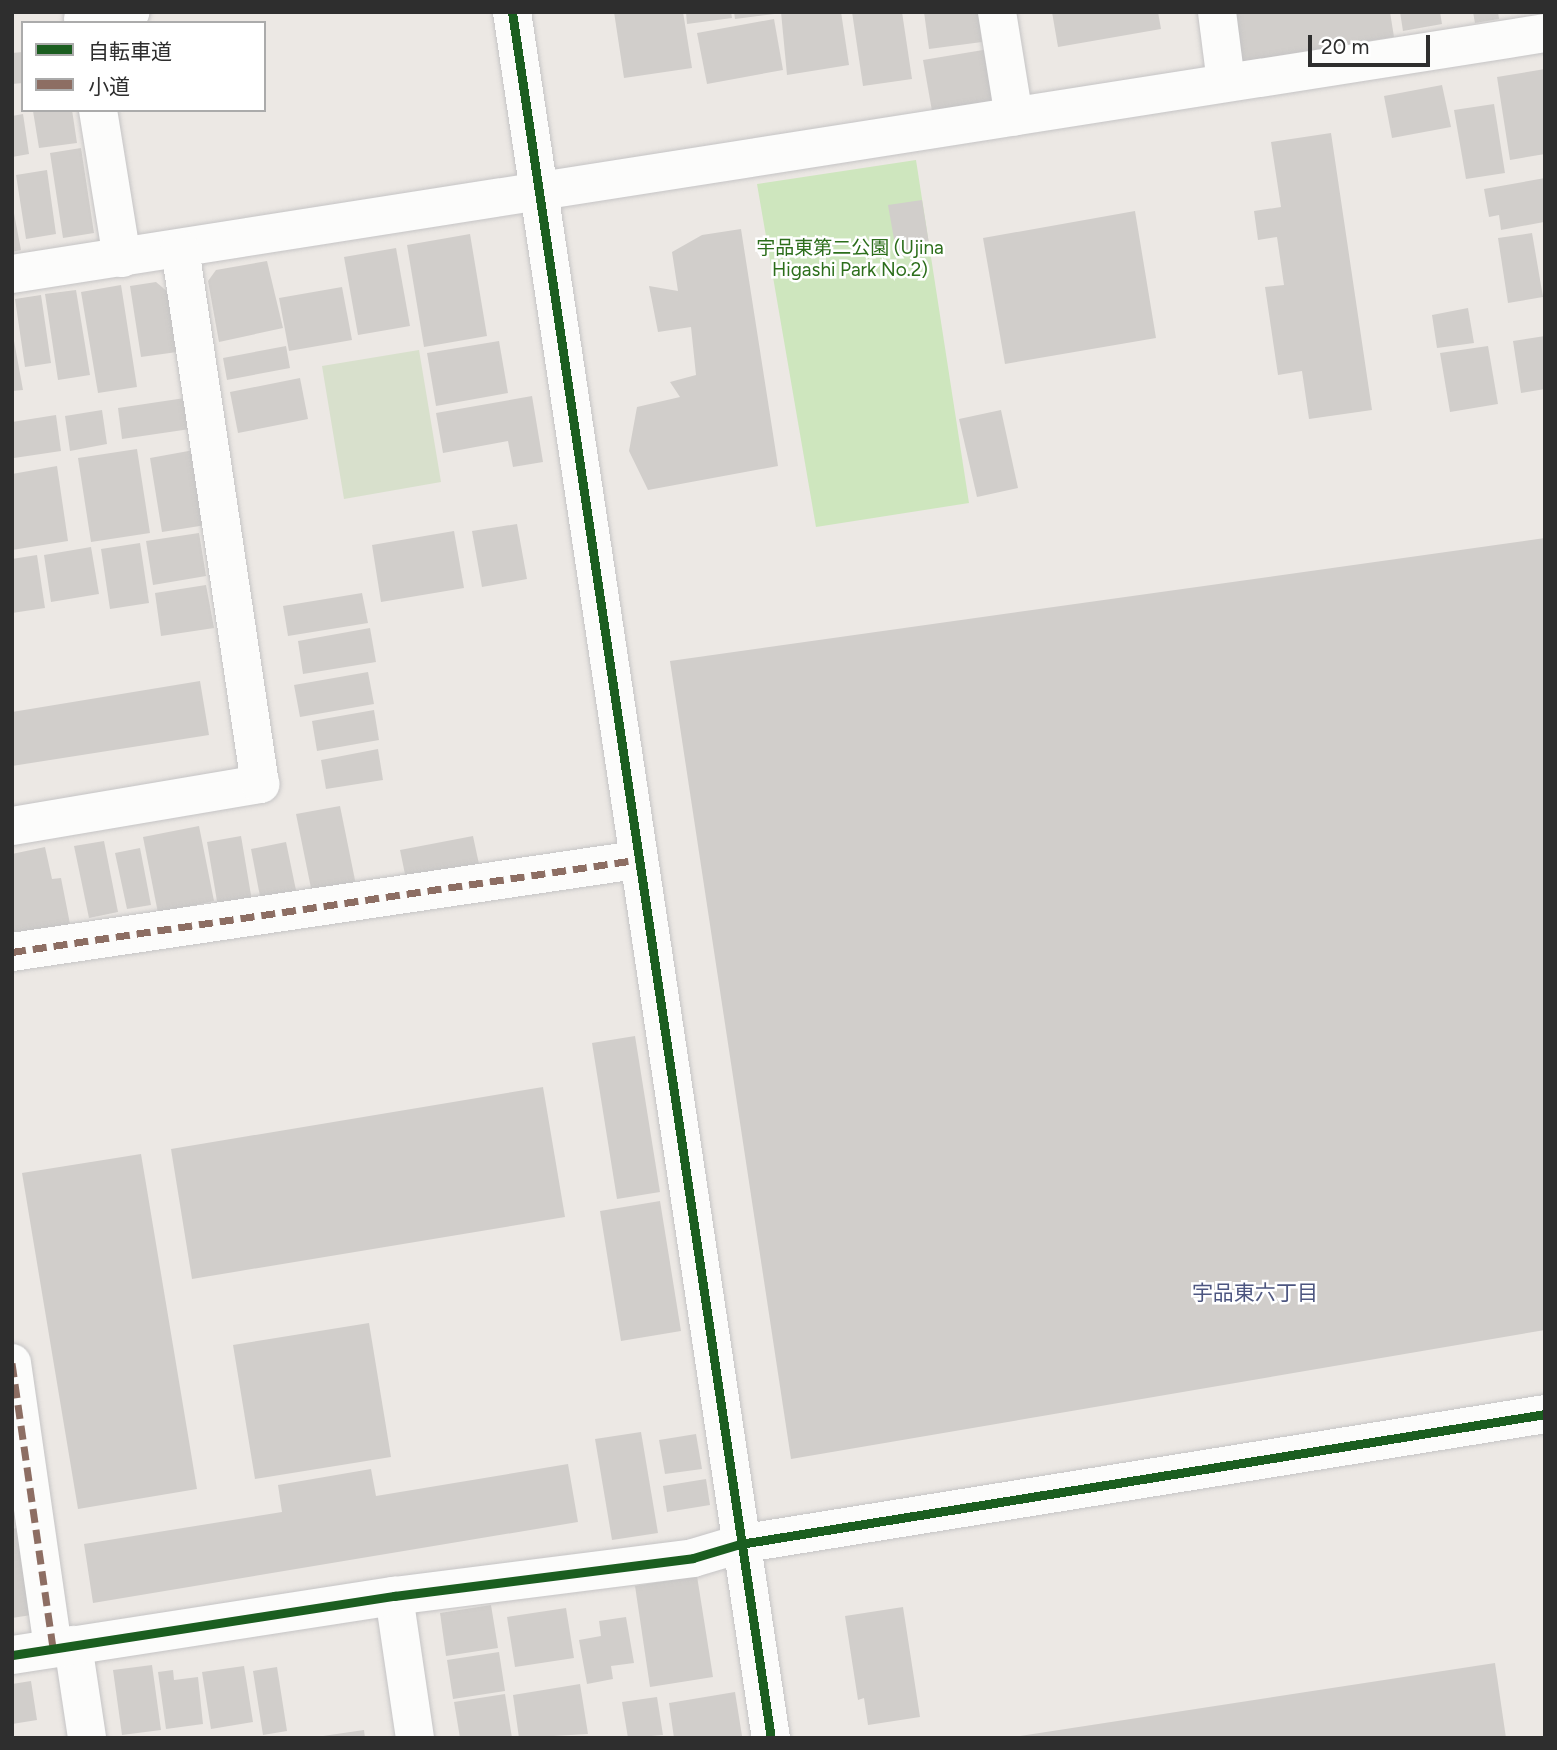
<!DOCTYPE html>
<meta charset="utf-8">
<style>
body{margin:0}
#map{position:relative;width:1557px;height:1750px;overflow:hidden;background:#ece8e4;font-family:Figtree,"Noto Sans JP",sans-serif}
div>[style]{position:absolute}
.green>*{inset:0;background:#cee6be}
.cemetery>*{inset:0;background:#d8e0cc}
.building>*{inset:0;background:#d1cecb}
.roads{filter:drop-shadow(0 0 2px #c5c4c5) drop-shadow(0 0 2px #c5c4c5)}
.street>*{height:38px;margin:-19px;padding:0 19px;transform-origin:19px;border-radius:19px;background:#fcfcfb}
.secondary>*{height:38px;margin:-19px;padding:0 19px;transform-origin:19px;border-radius:19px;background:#fcfcfb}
.quiet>*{height:7px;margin-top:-3.5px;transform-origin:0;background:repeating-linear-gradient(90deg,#8d6e63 0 14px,transparent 0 21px)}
.cycleway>*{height:9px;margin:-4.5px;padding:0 4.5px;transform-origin:4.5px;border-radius:4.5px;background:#1b5e20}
span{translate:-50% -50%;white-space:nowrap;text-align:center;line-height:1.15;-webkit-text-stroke:5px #fff;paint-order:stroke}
.park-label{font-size:19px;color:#2c6e1b}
.neighbourhood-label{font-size:21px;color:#4d5680}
.frame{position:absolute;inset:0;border:14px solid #2e2e2e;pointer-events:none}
.legend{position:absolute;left:21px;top:21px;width:245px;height:91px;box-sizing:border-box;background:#fff;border:2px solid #ababab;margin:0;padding:9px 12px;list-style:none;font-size:21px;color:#2e2e2e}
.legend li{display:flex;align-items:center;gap:14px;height:35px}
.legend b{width:35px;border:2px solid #ababab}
.scale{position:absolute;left:1308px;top:35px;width:122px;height:32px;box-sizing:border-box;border:4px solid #2e2e2e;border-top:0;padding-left:9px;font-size:21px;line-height:24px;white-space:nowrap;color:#2e2e2e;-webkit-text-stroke:5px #fff;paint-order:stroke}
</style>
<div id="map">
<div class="green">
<i style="clip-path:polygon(916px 160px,969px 503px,816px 527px,757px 184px)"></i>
</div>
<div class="cemetery">
<i style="clip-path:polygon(419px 350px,441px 482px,344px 499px,322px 366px)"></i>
</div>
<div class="building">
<i style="clip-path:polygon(614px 12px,683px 12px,692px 68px,624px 78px)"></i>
<i style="clip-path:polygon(686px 12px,731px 12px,732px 18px,687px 24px)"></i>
<i style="clip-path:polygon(734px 12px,774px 12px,774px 14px,735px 19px)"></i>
<i style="clip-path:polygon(781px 12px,841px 12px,849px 65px,787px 75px)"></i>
<i style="clip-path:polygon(852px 12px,902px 12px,912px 79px,863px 86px)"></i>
<i style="clip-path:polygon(924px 12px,978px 12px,982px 42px,929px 49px)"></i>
<i style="clip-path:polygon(1052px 12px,1158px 12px,1161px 29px,1058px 47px)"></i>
<i style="clip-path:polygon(1232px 12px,1390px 12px,1394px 37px,1240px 62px)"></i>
<i style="clip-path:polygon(1400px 12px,1440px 12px,1442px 24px,1403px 31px)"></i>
<i style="clip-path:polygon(1473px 12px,1498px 12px,1499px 19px,1475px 23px)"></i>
<i style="clip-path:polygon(774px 19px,783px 70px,707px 84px,697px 33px)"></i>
<i style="clip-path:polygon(989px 49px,997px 100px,932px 111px,923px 60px)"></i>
<i style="clip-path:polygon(23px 52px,23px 83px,12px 84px,12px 53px)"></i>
<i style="clip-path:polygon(1545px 69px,1545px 154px,1510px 160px,1497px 77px)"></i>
<i style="clip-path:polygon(1442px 85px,1451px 127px,1392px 138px,1384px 96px)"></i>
<i style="clip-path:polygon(1494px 104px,1505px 173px,1466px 179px,1454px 110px)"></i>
<i style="clip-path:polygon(72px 110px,77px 143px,39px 148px,33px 111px)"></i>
<i style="clip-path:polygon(23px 114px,29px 154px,12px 157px,12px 116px)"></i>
<i style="clip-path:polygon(1331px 133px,1372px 410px,1309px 419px,1302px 371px,1278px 375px,1265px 287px,1284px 285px,1277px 237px,1258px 240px,1254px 211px,1281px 207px,1271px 142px)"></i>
<i style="clip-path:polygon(81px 148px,94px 233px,63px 238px,50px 153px)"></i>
<i style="clip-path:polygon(47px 170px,56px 234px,26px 239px,16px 175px)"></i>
<i style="clip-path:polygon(1545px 178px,1544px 222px,1501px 230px,1499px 215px,1489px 217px,1484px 189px)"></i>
<i style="clip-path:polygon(922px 200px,930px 250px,897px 256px,888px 205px)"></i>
<i style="clip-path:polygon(12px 203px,21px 250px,12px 252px)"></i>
<i style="clip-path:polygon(1135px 211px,1156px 338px,1005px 364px,983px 238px)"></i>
<i style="clip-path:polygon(741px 229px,778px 466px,648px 490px,629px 451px,637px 407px,680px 397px,670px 382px,696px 375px,691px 327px,658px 332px,649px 286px,678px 291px,672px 252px,702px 235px)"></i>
<i style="clip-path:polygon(1532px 233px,1543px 297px,1508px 303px,1498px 238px)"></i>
<i style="clip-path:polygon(470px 234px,487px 336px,424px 347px,407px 245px)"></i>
<i style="clip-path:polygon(396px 248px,410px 326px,358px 335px,344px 257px)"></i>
<i style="clip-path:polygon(267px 261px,283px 328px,219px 342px,208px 281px,216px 270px)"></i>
<i style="clip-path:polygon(156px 282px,169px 293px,177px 352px,141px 357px,130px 286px)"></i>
<i style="clip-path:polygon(121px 285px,137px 387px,98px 393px,81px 292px)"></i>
<i style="clip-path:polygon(342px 287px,352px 340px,289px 351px,279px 298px)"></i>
<i style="clip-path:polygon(76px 290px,90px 375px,58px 380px,45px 294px)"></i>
<i style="clip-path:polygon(41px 295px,51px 363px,25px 367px,15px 299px)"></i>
<i style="clip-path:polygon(1468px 308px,1474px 343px,1437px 348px,1432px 315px)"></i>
<i style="clip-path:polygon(12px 330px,23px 390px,12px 391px)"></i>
<i style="clip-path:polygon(1545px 336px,1545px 389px,1521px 393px,1513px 341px)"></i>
<i style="clip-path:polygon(499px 341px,508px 393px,436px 406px,427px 353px)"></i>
<i style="clip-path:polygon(286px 346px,290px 368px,227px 380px,223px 358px)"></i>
<i style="clip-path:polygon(1488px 346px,1498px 404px,1450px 412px,1440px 353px)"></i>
<i style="clip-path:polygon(300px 378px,308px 419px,238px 433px,230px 392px)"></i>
<i style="clip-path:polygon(532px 396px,543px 462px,513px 467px,508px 441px,443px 453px,436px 413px)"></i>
<i style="clip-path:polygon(185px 398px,190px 429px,122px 439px,118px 408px)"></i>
<i style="clip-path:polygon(102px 410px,107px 444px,70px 451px,65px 416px)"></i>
<i style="clip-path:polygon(1001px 410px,1018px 488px,977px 497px,959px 419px)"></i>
<i style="clip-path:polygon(56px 415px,61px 451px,14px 458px,12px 422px)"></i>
<i style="clip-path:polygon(137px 449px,150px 533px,91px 542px,78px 458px)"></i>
<i style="clip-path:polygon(194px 450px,206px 525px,162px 532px,150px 458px)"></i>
<i style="clip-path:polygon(57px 466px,68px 541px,12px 550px,12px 474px)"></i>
<i style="clip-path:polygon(517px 524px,527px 579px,482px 587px,472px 531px)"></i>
<i style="clip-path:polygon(454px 531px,464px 588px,381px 602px,372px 545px)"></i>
<i style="clip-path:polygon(199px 533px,206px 576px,153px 585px,146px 541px)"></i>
<i style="clip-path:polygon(1545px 538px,1545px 1330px,791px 1459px,670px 661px)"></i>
<i style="clip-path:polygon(140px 543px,149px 603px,110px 609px,101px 549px)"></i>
<i style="clip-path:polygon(91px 547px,99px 594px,51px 602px,44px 555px)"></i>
<i style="clip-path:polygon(37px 555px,45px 608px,12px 613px,12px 559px)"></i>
<i style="clip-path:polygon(206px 585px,214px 628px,161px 636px,155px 593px)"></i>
<i style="clip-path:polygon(362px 593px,368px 623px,288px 636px,283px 606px)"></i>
<i style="clip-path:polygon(370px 628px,376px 662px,303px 674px,298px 641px)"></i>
<i style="clip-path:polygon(368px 672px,374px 704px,300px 717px,294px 685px)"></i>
<i style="clip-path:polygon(200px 681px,209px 735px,12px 766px,12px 712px)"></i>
<i style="clip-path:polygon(374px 710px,379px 740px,317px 751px,312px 721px)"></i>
<i style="clip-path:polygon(378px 749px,383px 780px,326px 789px,321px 760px)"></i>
<i style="clip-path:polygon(340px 806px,358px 895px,314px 903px,296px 814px)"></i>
<i style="clip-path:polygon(199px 826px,214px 901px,158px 913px,143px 837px)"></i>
<i style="clip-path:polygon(241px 836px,252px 901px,218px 907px,207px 842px)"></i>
<i style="clip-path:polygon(473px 836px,480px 869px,407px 884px,400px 850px)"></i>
<i style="clip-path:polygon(104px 841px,118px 912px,89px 918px,74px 846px)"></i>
<i style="clip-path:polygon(286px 842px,298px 900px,262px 907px,251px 849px)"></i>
<i style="clip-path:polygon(45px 847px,52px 879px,61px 878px,71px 929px,12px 935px,12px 854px)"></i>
<i style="clip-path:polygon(140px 848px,151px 905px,127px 909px,115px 853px)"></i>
<i style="clip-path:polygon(635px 1036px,660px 1192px,617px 1199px,592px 1043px)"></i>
<i style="clip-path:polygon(543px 1087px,565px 1217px,192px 1279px,171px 1149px)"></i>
<i style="clip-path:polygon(141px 1154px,197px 1489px,78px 1509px,22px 1173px)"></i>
<i style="clip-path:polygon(660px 1201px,681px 1331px,621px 1341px,600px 1211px)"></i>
<i style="clip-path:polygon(369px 1323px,391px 1457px,255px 1479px,233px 1345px)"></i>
<i style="clip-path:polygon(641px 1432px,658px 1533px,612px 1540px,595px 1439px)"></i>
<i style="clip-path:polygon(696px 1434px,702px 1469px,665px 1474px,659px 1440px)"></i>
<i style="clip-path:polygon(568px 1464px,578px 1522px,93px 1603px,84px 1544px,282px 1512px,278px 1485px,371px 1469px,376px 1496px)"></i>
<i style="clip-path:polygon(706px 1479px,710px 1505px,667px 1512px,663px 1486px)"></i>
<i style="clip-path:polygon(17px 1528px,31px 1615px,12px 1618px,12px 1529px)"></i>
<i style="clip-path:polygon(697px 1576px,713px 1677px,650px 1687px,635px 1586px)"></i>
<i style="clip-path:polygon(491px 1605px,498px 1648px,446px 1656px,440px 1613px)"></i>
<i style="clip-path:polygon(903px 1607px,920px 1717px,868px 1725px,864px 1698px,858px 1700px,845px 1616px)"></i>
<i style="clip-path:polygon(566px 1608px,574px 1658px,515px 1667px,507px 1617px)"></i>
<i style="clip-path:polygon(626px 1617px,634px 1663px,611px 1666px,613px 1679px,587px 1684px,579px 1640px,601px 1636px,599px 1621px)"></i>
<i style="clip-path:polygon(499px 1652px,505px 1691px,453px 1699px,447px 1660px)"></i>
<i style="clip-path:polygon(1495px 1663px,1506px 1738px,1020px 1738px,1020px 1736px)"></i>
<i style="clip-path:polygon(152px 1665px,161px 1730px,122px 1735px,113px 1670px)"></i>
<i style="clip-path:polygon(244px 1666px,253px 1722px,211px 1729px,202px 1672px)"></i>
<i style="clip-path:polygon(277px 1667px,287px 1731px,263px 1735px,253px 1671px)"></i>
<i style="clip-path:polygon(173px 1670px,174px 1680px,198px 1677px,203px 1724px,166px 1729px,158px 1672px)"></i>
<i style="clip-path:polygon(31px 1681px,37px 1720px,12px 1724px,12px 1684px)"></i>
<i style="clip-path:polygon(580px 1684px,588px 1734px,519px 1738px,513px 1695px)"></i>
<i style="clip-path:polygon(735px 1692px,742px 1736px,674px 1738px,669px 1703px)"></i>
<i style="clip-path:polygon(505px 1694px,512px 1738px,460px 1738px,454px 1702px)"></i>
<i style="clip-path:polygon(657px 1697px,663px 1735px,628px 1738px,622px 1702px)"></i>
<i style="clip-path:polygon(364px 1730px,365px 1738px,323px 1738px,323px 1736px)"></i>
</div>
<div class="roads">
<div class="street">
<i style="left:997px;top:12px;width:106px;rotate:80.8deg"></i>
<i style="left:1217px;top:12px;width:71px;rotate:82.7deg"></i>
<i style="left:83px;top:19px;width:48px;rotate:-8.5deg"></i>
<i style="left:98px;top:110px;width:150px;rotate:80.8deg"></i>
<i style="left:12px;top:274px;width:1552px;rotate:-8.93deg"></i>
<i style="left:12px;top:826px;width:252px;rotate:-9.6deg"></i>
<i style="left:260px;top:784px;width:541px;rotate:-98.5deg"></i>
<i style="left:12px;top:952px;width:631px;rotate:-8.39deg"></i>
<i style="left:12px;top:1363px;width:288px;rotate:81.8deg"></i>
<i style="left:394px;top:1596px;width:144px;rotate:81.6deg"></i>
<i style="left:73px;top:1645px;width:94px;rotate:81.4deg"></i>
<i style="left:12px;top:1655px;width:387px;rotate:-8.8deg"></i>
<i style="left:394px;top:1596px;width:301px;rotate:-7.2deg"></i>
<i style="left:693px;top:1558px;width:49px;rotate:-16.6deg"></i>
</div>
<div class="secondary">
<i style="left:512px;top:12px;width:1745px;rotate:81.47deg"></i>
<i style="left:740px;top:1544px;width:815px;rotate:-9.17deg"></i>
</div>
</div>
<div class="quiet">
<i style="left:12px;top:952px;width:631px;rotate:-8.39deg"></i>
<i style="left:12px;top:1363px;width:288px;rotate:81.8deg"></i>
</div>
<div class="cycleway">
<i style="left:512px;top:12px;width:1745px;rotate:81.47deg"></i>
<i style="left:12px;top:1655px;width:387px;rotate:-8.8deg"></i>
<i style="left:394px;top:1596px;width:301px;rotate:-7.2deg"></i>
<i style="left:693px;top:1558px;width:49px;rotate:-16.6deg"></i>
<i style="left:740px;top:1544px;width:815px;rotate:-9.17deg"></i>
</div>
<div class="park-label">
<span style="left:850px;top:259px">宇品東第二公園 (Ujina<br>Higashi Park No.2)</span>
</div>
<div class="neighbourhood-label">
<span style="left:1255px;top:1293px">宇品東六丁目</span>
</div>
<div class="frame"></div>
<ul class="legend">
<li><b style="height:9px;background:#1b5e20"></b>自転車道</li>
<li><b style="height:9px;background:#8d6e63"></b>小道</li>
</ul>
<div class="scale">20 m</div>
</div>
